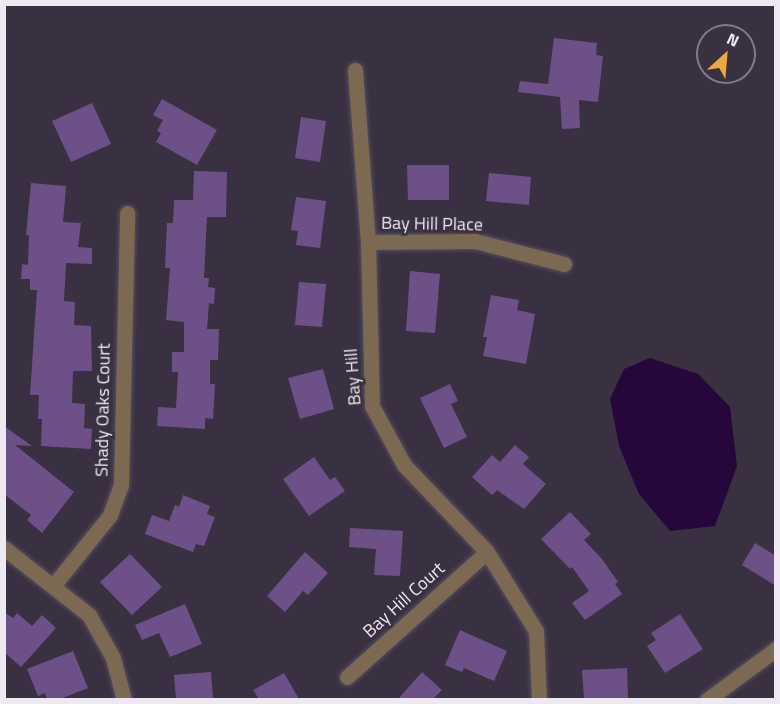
<!DOCTYPE html>
<style>
body{margin:0}
#map{position:relative;width:780px;height:704px;overflow:hidden;background:#393041;font-family:"Titillium Web",sans-serif}
div>[style]{position:absolute}
.water>*{inset:0;background:#26073b}
.building>*{inset:0;background:#6e5089}
.roads{filter:drop-shadow(0 0 2px #564d5d) drop-shadow(0 0 2px #564d5d)}
.street>*{height:15px;margin:-7.5px;padding:0 7.5px;transform-origin:7.5px;border-radius:7.5px;background:#7b6951}
span{translate:-50% -50%;white-space:nowrap;text-align:center;line-height:1.15;-webkit-text-stroke:5px #393041;paint-order:stroke}
.street-label{font-size:18px;color:#eee8f3}
.frame{position:absolute;inset:0;border:6px solid #eee8f3;pointer-events:none}
.north{position:absolute;left:696px;top:24px;width:60px;height:60px;box-sizing:border-box;background:#393041;border:2px solid #817a88;border-radius:50%;rotate:26deg;font-size:16px;font-weight:700;line-height:24px;text-align:center;color:#eee8f3}
.north::after{content:'';display:block;margin:auto;width:21px;height:27px;background:#eca93a;clip-path:polygon(50% 0,100% 100%,50% 72%,0 100%)}
</style>
<div id="map">
<div class="water">
<i style="clip-path:polygon(650px 358px,698px 374px,730px 407px,737px 466px,715px 526px,670px 531px,639px 494px,619px 446px,610px 399px,624px 369px)"></i>
</div>
<div class="building">
<i style="clip-path:polygon(554px 38px,597px 43px,596px 55px,603px 56px,598px 102px,579px 100px,580px 128px,562px 129px,560px 97px,518px 92px,520px 81px,548px 84px)"></i>
<i style="clip-path:polygon(162px 99px,217px 130px,197px 165px,156px 142px,161px 133px,157px 131px,163px 120px,153px 115px)"></i>
<i style="clip-path:polygon(92px 103px,111px 144px,71px 162px,52px 121px)"></i>
<i style="clip-path:polygon(301px 117px,326px 121px,320px 162px,295px 158px)"></i>
<i style="clip-path:polygon(407px 165px,449px 165px,449px 200px,408px 200px)"></i>
<i style="clip-path:polygon(194px 171px,227px 172px,226px 217px,207px 217px,204px 278px,209px 278px,208px 287px,215px 288px,214px 304px,209px 303px,207px 329px,219px 329px,218px 360px,210px 360px,210px 384px,215px 384px,213px 419px,205px 418px,205px 429px,157px 426px,158px 407px,176px 408px,178px 372px,172px 372px,172px 352px,184px 352px,184px 322px,166px 320px,170px 268px,165px 268px,167px 223px,173px 223px,174px 200px,193px 200px)"></i>
<i style="clip-path:polygon(489px 173px,531px 177px,529px 205px,486px 201px)"></i>
<i style="clip-path:polygon(31px 183px,66px 186px,63px 222px,81px 223px,78px 247px,92px 248px,92px 264px,66px 263px,64px 301px,75px 302px,74px 325px,91px 326px,92px 371px,73px 371px,72px 403px,85px 404px,84px 428px,92px 429px,91px 449px,41px 446px,42px 419px,38px 419px,39px 395px,30px 395px,37px 290px,30px 290px,30px 279px,21px 279px,22px 264px,28px 265px,29px 235px,26px 235px)"></i>
<i style="clip-path:polygon(296px 197px,326px 201px,320px 248px,296px 245px,298px 231px,291px 230px)"></i>
<i style="clip-path:polygon(410px 271px,440px 274px,435px 333px,406px 331px)"></i>
<i style="clip-path:polygon(299px 282px,326px 284px,322px 327px,295px 325px)"></i>
<i style="clip-path:polygon(491px 295px,519px 300px,517px 310px,535px 314px,526px 364px,483px 356px,487px 337px,483px 337px)"></i>
<i style="clip-path:polygon(323px 369px,334px 409px,300px 419px,288px 378px)"></i>
<i style="clip-path:polygon(450px 384px,458px 401px,451px 404px,467px 437px,444px 448px,420px 398px)"></i>
<i style="clip-path:polygon(4px 426px,32px 446px,15px 445px,74px 492px,42px 533px,27px 520px,31px 515px,4px 494px)"></i>
<i style="clip-path:polygon(515px 445px,529px 457px,523px 464px,546px 484px,524px 509px,497px 490px,492px 495px,472px 477px,492px 455px,500px 462px)"></i>
<i style="clip-path:polygon(314px 457px,330px 480px,335px 477px,345px 491px,309px 516px,283px 479px)"></i>
<i style="clip-path:polygon(183px 495px,210px 506px,207px 514px,215px 517px,204px 546px,196px 544px,193px 552px,145px 534px,152px 515px,169px 521px,175px 505px,179px 507px)"></i>
<i style="clip-path:polygon(570px 512px,591px 534px,584px 540px,602px 559px,618px 582px,615px 584px,622px 594px,585px 620px,572px 603px,589px 591px,572px 567px,570px 569px,541px 539px)"></i>
<i style="clip-path:polygon(350px 528px,403px 531px,400px 576px,374px 575px,376px 549px,349px 547px)"></i>
<i style="clip-path:polygon(755px 543px,776px 556px,776px 586px,742px 565px)"></i>
<i style="clip-path:polygon(305px 552px,328px 573px,308px 595px,303px 591px,285px 612px,267px 596px)"></i>
<i style="clip-path:polygon(130px 554px,162px 587px,132px 615px,100px 582px)"></i>
<i style="clip-path:polygon(185px 604px,202px 644px,170px 657px,159px 633px,142px 640px,135px 625px)"></i>
<i style="clip-path:polygon(4px 612px,13px 618px,17px 613px,32px 626px,42px 615px,56px 628px,21px 667px,4px 652px)"></i>
<i style="clip-path:polygon(680px 614px,703px 649px,665px 673px,647px 646px,656px 640px,651px 633px)"></i>
<i style="clip-path:polygon(460px 630px,507px 651px,494px 681px,464px 668px,462px 672px,445px 665px)"></i>
<i style="clip-path:polygon(73px 651px,88px 688px,60px 699px,47px 699px,45px 693px,38px 696px,27px 669px)"></i>
<i style="clip-path:polygon(627px 668px,628px 699px,584px 699px,582px 670px)"></i>
<i style="clip-path:polygon(211px 672px,213px 699px,176px 699px,174px 675px)"></i>
<i style="clip-path:polygon(422px 672px,442px 690px,433px 699px,398px 699px)"></i>
<i style="clip-path:polygon(284px 673px,299px 699px,259px 699px,253px 690px)"></i>
</div>
<div class="roads">
<div class="street">
<i style="left:355px;top:70px;width:172px;rotate:85.7deg"></i>
<i style="left:368px;top:242px;width:164px;rotate:88.6deg"></i>
<i style="left:372px;top:406px;width:67px;rotate:61.5deg"></i>
<i style="left:404px;top:465px;width:120px;rotate:46.3deg"></i>
<i style="left:487px;top:552px;width:93px;rotate:58.2deg"></i>
<i style="left:536px;top:631px;width:69px;rotate:87.5deg"></i>
<i style="left:368px;top:242px;width:107px;rotate:-0.5deg"></i>
<i style="left:475px;top:241px;width:92px;rotate:14.5deg"></i>
<i style="left:4px;top:548px;width:108px;rotate:38.2deg"></i>
<i style="left:89px;top:615px;width:49px;rotate:60.8deg"></i>
<i style="left:113px;top:658px;width:43px;rotate:75.3deg"></i>
<i style="left:53px;top:586px;width:91px;rotate:-51.2deg"></i>
<i style="left:110px;top:515px;width:32px;rotate:-70deg"></i>
<i style="left:121px;top:485px;width:272px;rotate:-88.7deg"></i>
<i style="left:347px;top:677px;width:188px;rotate:-41.8deg"></i>
<i style="left:707px;top:700px;width:86px;rotate:-36.5deg"></i>
</div>
</div>
<div class="street-label">
<span style="left:432px;top:224px;rotate:1deg">Bay Hill Place</span>
<span style="left:353px;top:377px;rotate:-94deg">Bay Hill</span>
<span style="left:103px;top:410px;rotate:-89deg">Shady Oaks Court</span>
<span style="left:404px;top:600px;rotate:-42deg">Bay Hill Court</span>
</div>
<div class="frame"></div>
<div class="north">N</div>
</div>
